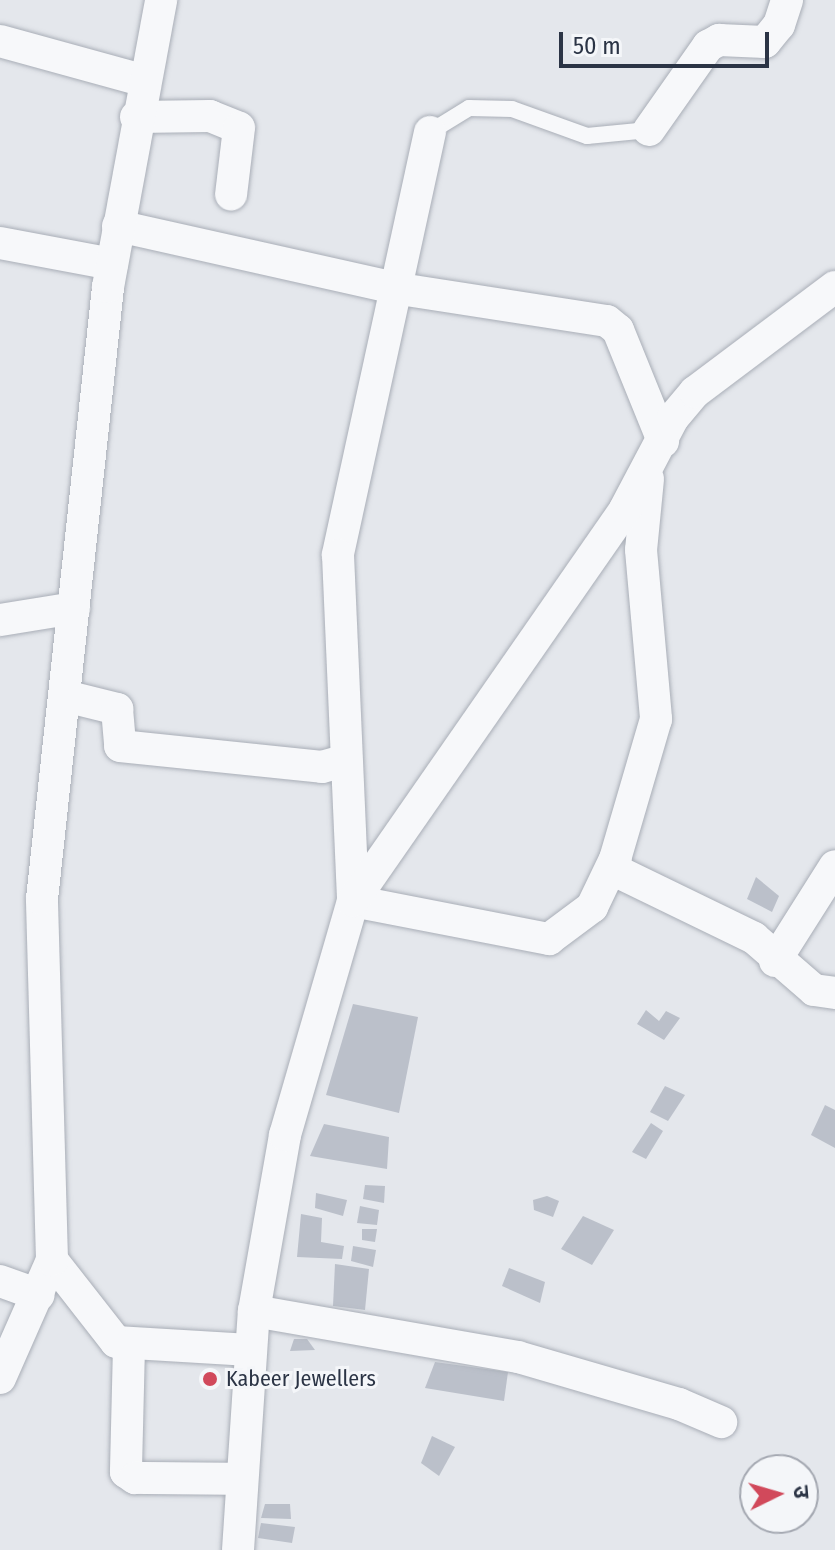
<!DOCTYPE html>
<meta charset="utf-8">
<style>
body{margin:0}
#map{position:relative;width:835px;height:1550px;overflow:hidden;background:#e4e7ec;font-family:"Fira Sans Condensed","Noto Sans Devanagari",sans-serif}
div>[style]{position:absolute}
.building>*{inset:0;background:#bbc0ca}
.roads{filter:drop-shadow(0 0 2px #a9aeb7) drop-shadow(0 0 2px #a9aeb7)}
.lane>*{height:16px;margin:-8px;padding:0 8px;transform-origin:8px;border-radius:8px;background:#f7f8fa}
.street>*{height:32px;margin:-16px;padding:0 16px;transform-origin:16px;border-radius:16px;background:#f7f8fa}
.dots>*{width:22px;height:22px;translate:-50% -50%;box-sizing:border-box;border:4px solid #f4f6f9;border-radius:50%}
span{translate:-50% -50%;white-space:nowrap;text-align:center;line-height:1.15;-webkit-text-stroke:6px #f4f6f9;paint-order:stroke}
.poi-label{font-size:22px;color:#2b3445}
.left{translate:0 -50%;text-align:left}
.north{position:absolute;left:739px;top:1454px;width:80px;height:80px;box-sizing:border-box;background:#f4f6f9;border:2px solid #a4a8b1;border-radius:50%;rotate:85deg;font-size:22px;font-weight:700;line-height:32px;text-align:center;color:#2b3445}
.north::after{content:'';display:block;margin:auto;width:28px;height:36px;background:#d1495b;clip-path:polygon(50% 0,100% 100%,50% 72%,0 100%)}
.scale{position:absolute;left:559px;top:32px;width:210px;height:36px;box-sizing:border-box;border:4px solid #2b3445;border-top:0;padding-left:10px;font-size:24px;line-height:28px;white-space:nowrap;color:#2b3445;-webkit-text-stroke:6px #f4f6f9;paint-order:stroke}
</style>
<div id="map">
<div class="building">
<i style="clip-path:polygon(756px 877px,779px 896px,772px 912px,747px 899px)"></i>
<i style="clip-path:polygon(353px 1004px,418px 1017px,399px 1113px,326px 1095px)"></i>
<i style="clip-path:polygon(646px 1010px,659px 1021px,666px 1011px,680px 1018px,664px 1040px,637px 1024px)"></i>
<i style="clip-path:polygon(665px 1086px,685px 1095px,668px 1121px,650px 1112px)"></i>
<i style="clip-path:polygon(825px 1105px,835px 1110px,835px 1148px,811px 1135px)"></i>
<i style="clip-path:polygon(651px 1123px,663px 1131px,646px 1159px,632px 1152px)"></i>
<i style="clip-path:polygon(324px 1124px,389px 1137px,387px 1169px,310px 1156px)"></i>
<i style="clip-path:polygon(365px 1185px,385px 1186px,384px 1203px,363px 1199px)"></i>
<i style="clip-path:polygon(316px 1193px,347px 1200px,343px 1216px,315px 1208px)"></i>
<i style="clip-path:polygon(547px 1196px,559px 1201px,553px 1217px,534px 1210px,533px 1200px)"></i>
<i style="clip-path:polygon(360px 1206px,379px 1210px,377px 1225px,357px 1223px)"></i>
<i style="clip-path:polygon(301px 1214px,322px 1218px,321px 1242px,344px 1246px,342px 1259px,297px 1257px)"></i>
<i style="clip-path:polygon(583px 1216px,614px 1230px,592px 1265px,561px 1249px)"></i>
<i style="clip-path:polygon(362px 1229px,377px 1229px,375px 1242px,362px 1240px)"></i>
<i style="clip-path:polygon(353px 1246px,376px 1250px,373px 1267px,351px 1261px)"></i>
<i style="clip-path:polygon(335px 1264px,369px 1269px,365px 1310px,333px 1306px)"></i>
<i style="clip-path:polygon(509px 1268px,545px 1282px,540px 1303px,502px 1286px)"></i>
<i style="clip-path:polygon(294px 1339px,307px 1339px,315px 1350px,290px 1351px)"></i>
<i style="clip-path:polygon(435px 1362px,508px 1372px,504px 1401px,425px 1388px)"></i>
<i style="clip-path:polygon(432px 1436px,455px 1447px,439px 1476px,421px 1463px)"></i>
<i style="clip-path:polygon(265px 1504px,290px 1504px,291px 1519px,261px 1518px)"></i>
<i style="clip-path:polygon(261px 1523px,295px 1527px,292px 1543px,258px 1538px)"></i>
</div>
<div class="roads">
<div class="lane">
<i style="left:430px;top:132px;width:46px;rotate:-31.6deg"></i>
<i style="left:469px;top:108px;width:43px;rotate:1.3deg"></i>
<i style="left:512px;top:109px;width:80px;rotate:19.8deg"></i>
<i style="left:587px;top:136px;width:62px;rotate:-5.5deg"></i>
</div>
<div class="street">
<i style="left:0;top:41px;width:147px;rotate:15.4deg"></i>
<i style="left:136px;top:117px;width:74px;rotate:-0.8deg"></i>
<i style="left:210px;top:116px;width:31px;rotate:22deg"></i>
<i style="left:239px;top:128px;width:67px;rotate:96.8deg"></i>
<i style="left:649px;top:130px;width:103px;rotate:-54.9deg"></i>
<i style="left:708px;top:46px;width:13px;rotate:-29deg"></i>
<i style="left:719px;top:40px;width:46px;rotate:2.5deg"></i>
<i style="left:765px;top:42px;width:22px;rotate:-51deg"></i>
<i style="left:779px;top:25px;width:26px;rotate:-72deg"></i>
<i style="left:430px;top:132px;width:433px;rotate:102.3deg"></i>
<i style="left:338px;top:555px;width:346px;rotate:87.5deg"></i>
<i style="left:353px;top:901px;width:200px;rotate:11deg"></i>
<i style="left:549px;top:939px;width:54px;rotate:-36.7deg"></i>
<i style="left:592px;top:907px;width:55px;rotate:-64.4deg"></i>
<i style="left:118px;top:226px;width:289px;rotate:12.6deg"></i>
<i style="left:400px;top:289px;width:209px;rotate:8.8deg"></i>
<i style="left:607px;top:321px;width:14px;rotate:39deg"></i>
<i style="left:618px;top:330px;width:120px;rotate:67.9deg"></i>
<i style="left:0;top:243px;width:114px;rotate:10.6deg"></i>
<i style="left:648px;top:479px;width:71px;rotate:95.6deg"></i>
<i style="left:641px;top:550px;width:170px;rotate:84.9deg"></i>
<i style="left:656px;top:719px;width:156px;rotate:106.3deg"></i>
<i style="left:612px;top:869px;width:158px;rotate:25.9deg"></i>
<i style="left:754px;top:938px;width:79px;rotate:40.9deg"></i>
<i style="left:814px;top:990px;width:21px;rotate:8deg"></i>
<i style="left:0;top:620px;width:75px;rotate:-9.2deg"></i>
<i style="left:65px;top:696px;width:54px;rotate:14deg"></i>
<i style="left:117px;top:709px;width:37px;rotate:85deg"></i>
<i style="left:120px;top:746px;width:203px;rotate:5.9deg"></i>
<i style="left:322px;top:767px;width:25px;rotate:-16deg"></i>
<i style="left:775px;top:961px;width:112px;rotate:-57.7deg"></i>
<i style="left:52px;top:1260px;width:104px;rotate:52deg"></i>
<i style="left:116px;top:1342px;width:134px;rotate:3.4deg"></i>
<i style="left:0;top:1281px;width:41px;rotate:19.7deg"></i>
<i style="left:254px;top:1311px;width:268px;rotate:9.9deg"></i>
<i style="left:518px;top:1357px;width:168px;rotate:16.3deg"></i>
<i style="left:679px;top:1404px;width:46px;rotate:23.2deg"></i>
<i style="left:129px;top:1346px;width:126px;rotate:91.4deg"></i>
<i style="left:126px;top:1472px;width:11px;rotate:34deg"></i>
<i style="left:135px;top:1478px;width:106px;rotate:0.5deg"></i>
<i style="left:0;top:1378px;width:129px;rotate:-66.2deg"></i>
<i style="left:52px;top:1260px;width:361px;rotate:-91.6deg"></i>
<i style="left:42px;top:899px;width:616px;rotate:-83.84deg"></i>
<i style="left:108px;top:287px;width:292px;rotate:-79.5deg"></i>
<i style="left:238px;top:1550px;width:240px;rotate:-86.2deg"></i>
<i style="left:254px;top:1311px;width:179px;rotate:-80deg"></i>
<i style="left:285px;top:1135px;width:244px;rotate:-73.8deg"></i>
<i style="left:353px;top:901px;width:477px;rotate:-55.2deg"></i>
<i style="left:625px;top:509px;width:103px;rotate:-62.2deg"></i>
<i style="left:673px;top:418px;width:34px;rotate:-50deg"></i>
<i style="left:695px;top:392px;width:175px;rotate:-36.9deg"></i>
</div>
</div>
<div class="dots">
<i style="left:210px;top:1379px;background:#d1495b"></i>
</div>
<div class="poi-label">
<span class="left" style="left:226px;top:1379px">Kabeer Jewellers</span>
</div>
<div class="north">उ</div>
<div class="scale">50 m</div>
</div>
